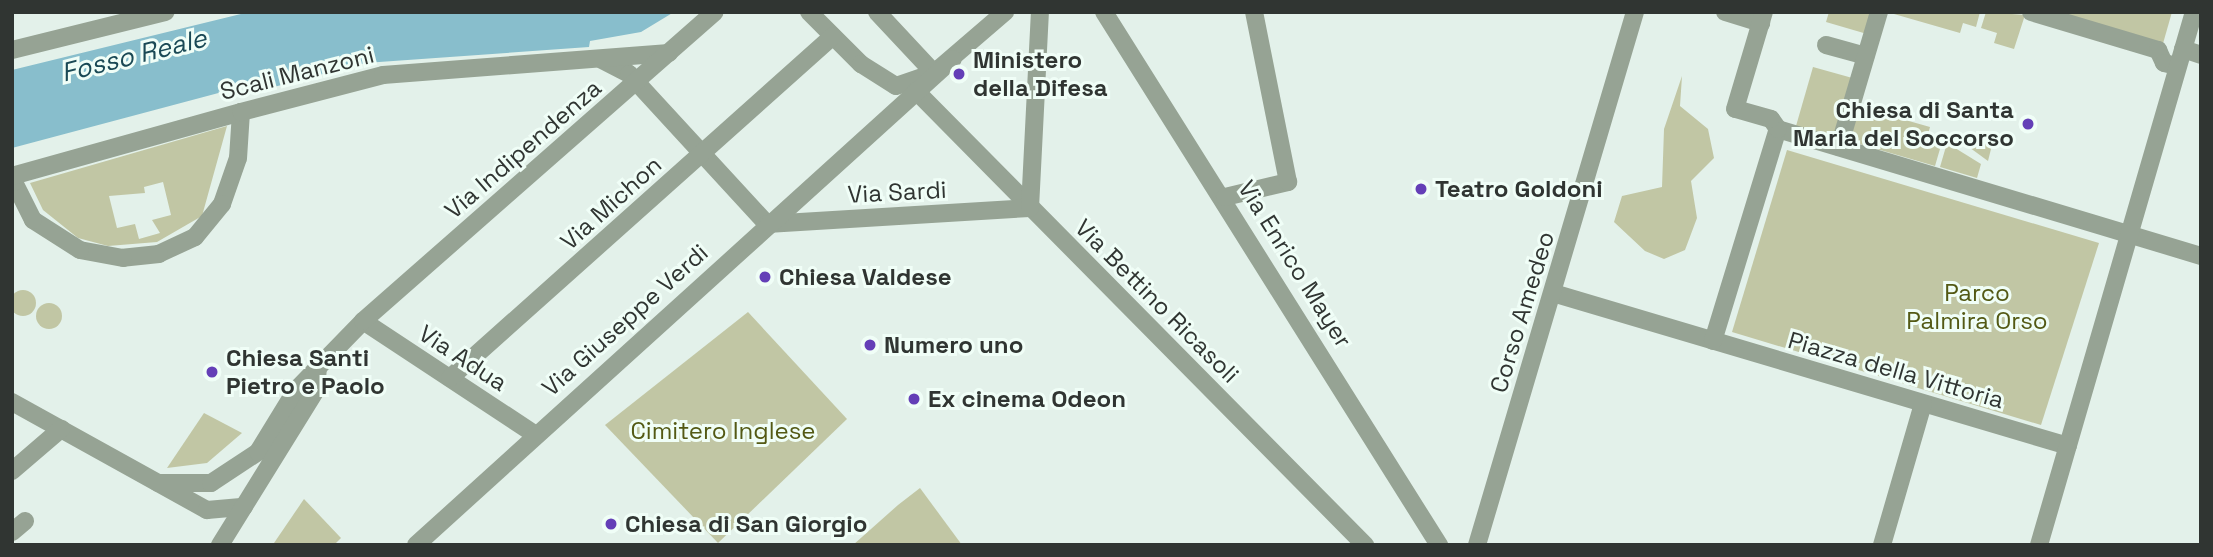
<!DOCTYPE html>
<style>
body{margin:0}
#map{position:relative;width:2213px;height:557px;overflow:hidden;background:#e3f1ea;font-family:"Space Grotesk",sans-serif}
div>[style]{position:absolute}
.green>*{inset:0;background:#c1c6a4}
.round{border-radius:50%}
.water>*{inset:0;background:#88becc}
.minor>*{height:18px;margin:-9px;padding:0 9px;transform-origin:9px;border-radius:9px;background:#96a394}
.dots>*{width:19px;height:19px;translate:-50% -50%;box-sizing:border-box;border:4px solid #f0fef7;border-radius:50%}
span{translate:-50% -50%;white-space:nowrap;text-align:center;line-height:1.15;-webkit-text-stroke:6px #f0fef7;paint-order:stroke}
.poi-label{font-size:24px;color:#303532;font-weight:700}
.left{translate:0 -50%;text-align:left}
.right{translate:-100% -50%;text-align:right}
.street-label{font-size:24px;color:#303532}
.park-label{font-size:24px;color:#535914}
.water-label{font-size:26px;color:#1a4955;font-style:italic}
.frame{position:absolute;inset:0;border:14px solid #303532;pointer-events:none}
</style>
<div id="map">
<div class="green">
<i style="clip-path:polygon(1829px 12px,1874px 12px,1867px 34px,1826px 22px)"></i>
<i style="clip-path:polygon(1887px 12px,1980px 12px,1976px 27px,1963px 23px,1960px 33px)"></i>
<i style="clip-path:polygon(1986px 12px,2025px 15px,2014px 49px,1994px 43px,1997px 33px,1981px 28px)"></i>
<i style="clip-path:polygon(2046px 12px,2172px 12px,2162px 47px)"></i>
<i style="clip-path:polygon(1813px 67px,1856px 79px,1839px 138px,1796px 126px)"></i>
<i style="clip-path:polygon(1682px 76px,1680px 106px,1708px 129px,1714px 158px,1691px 181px,1697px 218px,1685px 250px,1664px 259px,1645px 251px,1614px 222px,1622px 196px,1662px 187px,1664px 129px)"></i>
<i style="clip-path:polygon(1856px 106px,1930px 127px,1927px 138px,1942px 142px,1935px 166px,1846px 140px)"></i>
<i style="clip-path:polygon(evenodd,227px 126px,202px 216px,157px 242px,108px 246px,78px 238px,43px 210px,30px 183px,227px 126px,163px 182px,171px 215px,152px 220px,160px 233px,139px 239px,135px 224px,117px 228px,109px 196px,145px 193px,144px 187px,163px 182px)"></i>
<i style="clip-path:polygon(1963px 136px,1992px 145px,1988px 161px,1962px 142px)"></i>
<i style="clip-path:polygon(1947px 143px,1981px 164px,1977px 178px,1940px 167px)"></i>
<i style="clip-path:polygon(1787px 150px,2099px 243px,2041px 425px,1732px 332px)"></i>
<i class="round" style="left:10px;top:290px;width:26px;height:26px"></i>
<i class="round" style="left:36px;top:303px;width:26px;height:26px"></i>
<i style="clip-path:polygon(748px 312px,847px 419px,718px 543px,605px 425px)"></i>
<i style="clip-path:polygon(204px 413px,242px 433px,207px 463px,167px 468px)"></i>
<i style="clip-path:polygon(920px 488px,962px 545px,853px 545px,898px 505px)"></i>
<i style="clip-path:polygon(304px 499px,341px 538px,334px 545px,274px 543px)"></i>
</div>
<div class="water">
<i style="clip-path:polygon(249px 12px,674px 12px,641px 32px,590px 41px,589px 47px,365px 63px,270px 88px,267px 80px,12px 148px,12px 70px)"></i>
</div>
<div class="minor">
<i style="left:809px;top:12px;width:74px;rotate:45deg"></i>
<i style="left:861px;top:64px;width:41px;rotate:32.2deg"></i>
<i style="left:896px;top:86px;width:40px;rotate:-18.9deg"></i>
<i style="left:934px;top:73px;width:94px;rotate:-40.7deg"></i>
<i style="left:877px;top:12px;width:85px;rotate:46.9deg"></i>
<i style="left:1104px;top:12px;width:630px;rotate:57.85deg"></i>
<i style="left:1725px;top:12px;width:38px;rotate:17deg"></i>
<i style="left:2031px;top:12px;width:133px;rotate:16.7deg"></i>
<i style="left:2158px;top:50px;width:14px;rotate:65deg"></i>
<i style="left:2164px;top:63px;width:13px;rotate:13deg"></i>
<i style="left:1826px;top:45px;width:41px;rotate:15.4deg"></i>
<i style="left:2183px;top:49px;width:19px;rotate:18deg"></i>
<i style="left:12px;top:50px;width:158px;rotate:-13.9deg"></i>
<i style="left:602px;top:60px;width:30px;rotate:27deg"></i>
<i style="left:629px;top:74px;width:204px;rotate:47.4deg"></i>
<i style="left:916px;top:91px;width:639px;rotate:45.32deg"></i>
<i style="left:241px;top:112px;width:46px;rotate:93.7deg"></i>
<i style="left:238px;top:158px;width:49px;rotate:109.2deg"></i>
<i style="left:222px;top:204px;width:43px;rotate:129.3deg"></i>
<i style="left:195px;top:237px;width:40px;rotate:155deg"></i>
<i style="left:159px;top:254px;width:36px;rotate:174deg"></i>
<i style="left:123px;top:258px;width:44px;rotate:-169.5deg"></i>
<i style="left:80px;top:250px;width:56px;rotate:-147.4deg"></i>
<i style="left:33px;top:220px;width:42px;rotate:-116.6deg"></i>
<i style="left:14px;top:182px;width:6px;rotate:-108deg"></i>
<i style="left:12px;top:176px;width:238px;rotate:-15.6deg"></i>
<i style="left:241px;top:112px;width:147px;rotate:-14.6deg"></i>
<i style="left:383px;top:75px;width:287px;rotate:-4.4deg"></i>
<i style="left:1778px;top:129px;width:442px;rotate:16.7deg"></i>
<i style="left:1839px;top:147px;width:141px;rotate:-73.5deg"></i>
<i style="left:1225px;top:197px;width:65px;rotate:-13.4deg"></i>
<i style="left:1288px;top:182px;width:173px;rotate:-101.3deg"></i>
<i style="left:767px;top:224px;width:263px;rotate:-3.5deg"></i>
<i style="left:1030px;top:208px;width:196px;rotate:-87.1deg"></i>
<i style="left:1553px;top:293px;width:537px;rotate:16.55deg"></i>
<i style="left:363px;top:321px;width:207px;rotate:33.4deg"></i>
<i style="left:1713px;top:341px;width:222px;rotate:-73deg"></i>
<i style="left:1778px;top:129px;width:12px;rotate:-125deg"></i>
<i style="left:1771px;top:119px;width:37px;rotate:-164deg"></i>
<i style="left:1735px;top:109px;width:101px;rotate:-73.4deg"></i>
<i style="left:450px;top:378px;width:513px;rotate:-41.76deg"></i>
<i style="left:12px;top:402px;width:223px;rotate:29deg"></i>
<i style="left:207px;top:510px;width:37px;rotate:-5deg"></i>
<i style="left:12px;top:471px;width:65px;rotate:-40.6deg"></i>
<i style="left:158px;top:483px;width:53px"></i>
<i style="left:211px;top:483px;width:56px;rotate:-33.4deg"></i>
<i style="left:258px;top:452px;width:73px;rotate:-58.5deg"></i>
<i style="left:296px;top:390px;width:96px;rotate:-45.8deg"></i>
<i style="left:363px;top:321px;width:468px;rotate:-41.3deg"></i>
<i style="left:12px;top:532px;width:17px;rotate:-40deg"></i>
<i style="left:220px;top:545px;width:182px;rotate:-58.2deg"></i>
<i style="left:316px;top:390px;width:21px;rotate:-85deg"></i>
<i style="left:416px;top:545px;width:724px;rotate:-42.15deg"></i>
<i style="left:1477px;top:545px;width:556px;rotate:-73.49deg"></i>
<i style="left:1882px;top:545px;width:147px;rotate:-73.8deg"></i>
<i style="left:2039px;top:545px;width:555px;rotate:-73.79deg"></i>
</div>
<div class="dots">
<i style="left:959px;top:74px;background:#643fb7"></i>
<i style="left:2028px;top:124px;background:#643fb7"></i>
<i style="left:1421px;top:189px;background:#643fb7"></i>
<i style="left:765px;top:277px;background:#643fb7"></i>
<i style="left:870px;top:345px;background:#643fb7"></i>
<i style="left:212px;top:372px;background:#643fb7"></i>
<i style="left:914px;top:399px;background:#643fb7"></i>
<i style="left:611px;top:524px;background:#643fb7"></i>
</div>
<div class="poi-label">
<span class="left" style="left:973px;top:74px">Ministero<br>della Difesa</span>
<span class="right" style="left:2014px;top:124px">Chiesa di Santa<br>Maria del Soccorso</span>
<span class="left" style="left:1435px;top:189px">Teatro Goldoni</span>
<span class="left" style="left:779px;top:277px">Chiesa Valdese</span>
<span class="left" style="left:884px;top:345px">Numero uno</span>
<span class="left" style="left:226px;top:372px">Chiesa Santi<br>Pietro e Paolo</span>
<span class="left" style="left:928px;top:399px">Ex cinema Odeon</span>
<span class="left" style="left:625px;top:524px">Chiesa di San Giorgio</span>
</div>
<div class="street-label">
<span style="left:297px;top:73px;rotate:-14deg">Scali Manzoni</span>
<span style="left:523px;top:149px;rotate:-41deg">Via Indipendenza</span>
<span style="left:897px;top:192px;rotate:-3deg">Via Sardi</span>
<span style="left:611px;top:203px;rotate:-42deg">Via Michon</span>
<span style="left:1295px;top:264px;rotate:58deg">Via Enrico Mayer</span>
<span style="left:1157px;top:301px;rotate:45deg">Via Bettino Ricasoli</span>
<span style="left:1522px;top:312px;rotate:-73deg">Corso Amedeo</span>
<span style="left:625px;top:320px;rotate:-42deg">Via Giuseppe Verdi</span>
<span style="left:463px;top:358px;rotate:33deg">Via Adua</span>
<span style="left:1896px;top:370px;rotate:16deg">Piazza della Vittoria</span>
</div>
<div class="park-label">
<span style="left:1977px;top:307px">Parco<br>Palmira Orso</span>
<span style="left:723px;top:431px">Cimitero Inglese</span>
</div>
<div class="water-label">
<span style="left:134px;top:56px;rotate:-14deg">Fosso Reale</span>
</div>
<div class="frame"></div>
</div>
